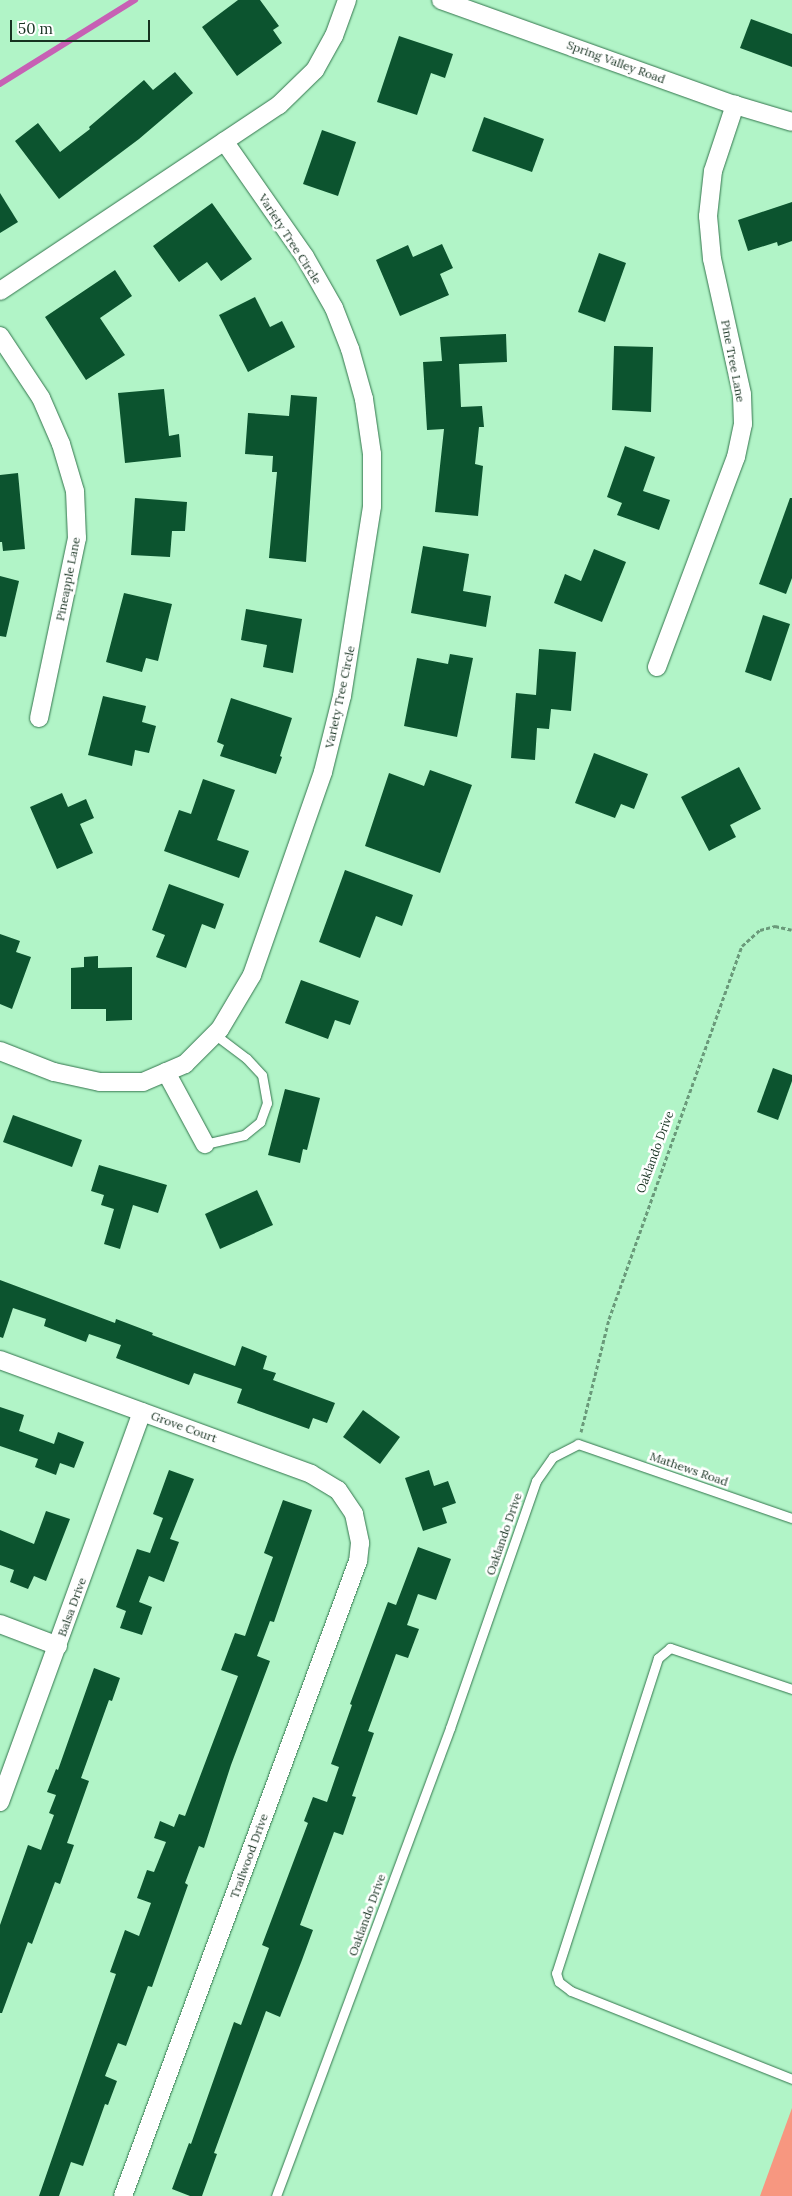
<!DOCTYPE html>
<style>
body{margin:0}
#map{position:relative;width:792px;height:2196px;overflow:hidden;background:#b1f4c7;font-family:Lora,serif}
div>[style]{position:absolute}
.green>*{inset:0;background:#f79780}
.stream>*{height:5.5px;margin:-2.75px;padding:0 2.75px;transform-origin:2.75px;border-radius:2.75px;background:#c760b4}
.building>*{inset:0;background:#0c542f}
.path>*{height:3px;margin-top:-1.5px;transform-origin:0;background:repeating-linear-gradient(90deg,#6a9a7a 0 4px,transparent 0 6.5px)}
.roads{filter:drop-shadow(0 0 1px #33754d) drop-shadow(0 0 1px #33754d)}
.lane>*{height:9px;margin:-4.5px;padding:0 4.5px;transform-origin:4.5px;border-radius:4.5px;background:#fff}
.street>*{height:18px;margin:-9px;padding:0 9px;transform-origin:9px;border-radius:9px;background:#fff}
span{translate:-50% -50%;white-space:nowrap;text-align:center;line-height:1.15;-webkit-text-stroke:5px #fff;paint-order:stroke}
.street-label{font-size:12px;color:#173221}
.scale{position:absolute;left:10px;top:20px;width:140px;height:22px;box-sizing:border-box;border:2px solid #173221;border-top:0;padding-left:6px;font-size:15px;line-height:18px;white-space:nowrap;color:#173221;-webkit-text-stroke:4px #fff;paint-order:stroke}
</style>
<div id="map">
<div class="green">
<i style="clip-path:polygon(792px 2108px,792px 2196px,760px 2196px)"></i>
</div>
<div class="stream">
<i style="left:0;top:84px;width:159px;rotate:-31.9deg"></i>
</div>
<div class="building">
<i style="clip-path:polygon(238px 0,260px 0,279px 26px,273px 30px,282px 43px,237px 76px,202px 27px)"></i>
<i style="clip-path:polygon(751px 19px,792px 34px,792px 67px,740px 48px)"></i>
<i style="clip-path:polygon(399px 36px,453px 54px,445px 78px,431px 73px,417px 115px,377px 102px)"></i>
<i style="clip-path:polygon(175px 72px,193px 93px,139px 139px,59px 199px,15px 141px,38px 123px,60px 152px,90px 129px,89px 127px,144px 80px,153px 90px)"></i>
<i style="clip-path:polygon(484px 117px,544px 139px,532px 172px,472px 151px)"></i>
<i style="clip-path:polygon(322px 130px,356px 142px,338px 196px,303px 184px)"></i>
<i style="clip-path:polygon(0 193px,18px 222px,0 233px)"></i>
<i style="clip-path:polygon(792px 202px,792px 241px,778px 246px,777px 242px,748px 251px,738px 220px)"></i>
<i style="clip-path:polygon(212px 203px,252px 259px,221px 281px,207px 262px,179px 282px,153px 246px)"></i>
<i style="clip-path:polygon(442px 244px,453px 268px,440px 274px,449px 295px,400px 316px,376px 260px,408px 245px,413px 257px)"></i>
<i style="clip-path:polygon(599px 253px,626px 263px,605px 322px,578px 312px)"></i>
<i style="clip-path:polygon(115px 270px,132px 296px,100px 318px,125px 355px,86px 380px,45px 317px)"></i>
<i style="clip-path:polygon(255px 297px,270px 327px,282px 321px,295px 347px,248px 372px,219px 315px)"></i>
<i style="clip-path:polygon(506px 334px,507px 362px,459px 364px,461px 407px,482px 406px,484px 427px,479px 427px,475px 464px,483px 466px,478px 516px,435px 512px,444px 429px,427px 430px,423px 362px,442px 361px,440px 337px)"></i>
<i style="clip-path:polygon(614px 346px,653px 347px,651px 412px,612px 410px)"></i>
<i style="clip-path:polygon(164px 389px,169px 436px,179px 434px,181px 457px,125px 463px,118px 393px)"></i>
<i style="clip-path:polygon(291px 395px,317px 397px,306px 562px,269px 558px,277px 472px,272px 472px,273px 456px,245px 454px,248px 413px,289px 416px)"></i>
<i style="clip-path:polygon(625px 446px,655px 457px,643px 491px,670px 500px,659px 530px,617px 515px,622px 503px,607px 497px)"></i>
<i style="clip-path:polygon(18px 473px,25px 549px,3px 551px,2px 542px,0 542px,0 475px)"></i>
<i style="clip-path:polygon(135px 498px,187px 502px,185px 531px,172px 531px,170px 557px,131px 555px)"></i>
<i style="clip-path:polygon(790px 498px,792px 498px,792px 578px,786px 594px,759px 584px)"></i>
<i style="clip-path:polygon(423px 546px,469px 554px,463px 591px,491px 596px,486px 627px,411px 613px)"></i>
<i style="clip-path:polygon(594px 549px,626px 562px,602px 622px,554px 603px,565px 574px,581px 581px)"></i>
<i style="clip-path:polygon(0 576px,19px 581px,6px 637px,0 636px)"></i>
<i style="clip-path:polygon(124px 593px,172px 604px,158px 661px,146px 658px,142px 672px,106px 662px)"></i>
<i style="clip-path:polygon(246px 609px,302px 619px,293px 673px,263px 667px,267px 645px,241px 640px)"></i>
<i style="clip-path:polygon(763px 615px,790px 624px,771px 681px,745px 672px)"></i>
<i style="clip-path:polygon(539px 649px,576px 652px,571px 711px,551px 709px,549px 729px,537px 728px,535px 760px,511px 758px,516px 693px,536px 695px)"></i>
<i style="clip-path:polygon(450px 654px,473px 658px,457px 737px,404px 726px,417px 658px,448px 664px)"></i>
<i style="clip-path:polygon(103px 696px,146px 706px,142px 722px,156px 726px,149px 753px,135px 750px,132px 766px,88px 755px)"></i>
<i style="clip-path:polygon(231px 698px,292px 718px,280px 756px,282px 757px,276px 774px,220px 756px,224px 745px,217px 742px)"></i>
<i style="clip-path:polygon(594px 753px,648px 774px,634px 809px,621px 804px,615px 818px,575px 803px)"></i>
<i style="clip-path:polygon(739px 767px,761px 809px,730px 825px,736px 837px,709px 851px,681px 797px)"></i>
<i style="clip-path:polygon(430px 770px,472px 785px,440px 873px,365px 846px,389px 773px,424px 786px)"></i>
<i style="clip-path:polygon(203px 779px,235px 790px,217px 840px,249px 851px,239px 878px,164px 851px,179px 810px,191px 814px)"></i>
<i style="clip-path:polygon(62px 793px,68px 807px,86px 799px,94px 818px,80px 824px,93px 853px,57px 869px,30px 807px)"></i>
<i style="clip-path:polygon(345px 870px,413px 895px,402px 926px,376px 916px,360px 958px,319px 942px)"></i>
<i style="clip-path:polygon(169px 884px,224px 904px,215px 929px,202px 924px,186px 968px,156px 957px,165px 935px,152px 930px)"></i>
<i style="clip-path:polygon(0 934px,20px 941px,16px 952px,31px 957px,12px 1009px,0 1004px)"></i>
<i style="clip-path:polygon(98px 956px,98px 968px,132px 967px,132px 1020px,106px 1021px,106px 1009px,71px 1009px,71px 968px,84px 967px,84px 957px)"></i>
<i style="clip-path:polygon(301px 980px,359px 1001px,350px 1025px,335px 1020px,328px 1039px,285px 1023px)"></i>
<i style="clip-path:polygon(773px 1068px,792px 1075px,792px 1081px,778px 1120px,757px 1112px)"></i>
<i style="clip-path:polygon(285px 1089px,320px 1098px,307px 1150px,303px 1149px,300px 1163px,268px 1155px)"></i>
<i style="clip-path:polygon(13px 1115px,82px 1140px,72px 1167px,3px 1142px)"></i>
<i style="clip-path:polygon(99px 1165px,167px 1185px,158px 1213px,133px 1205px,120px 1249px,104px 1244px,114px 1209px,101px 1205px,104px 1195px,91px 1191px)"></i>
<i style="clip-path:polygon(257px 1190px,273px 1225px,220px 1249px,205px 1214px)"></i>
<i style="clip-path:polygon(0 1280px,115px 1323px,116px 1319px,153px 1333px,152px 1335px,235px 1366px,242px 1346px,267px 1356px,263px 1369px,276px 1373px,273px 1380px,335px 1403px,327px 1423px,313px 1418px,309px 1429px,237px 1403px,242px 1389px,194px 1373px,189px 1385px,116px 1358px,121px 1345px,89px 1334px,86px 1342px,44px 1326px,46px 1319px,13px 1308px,3px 1338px,0 1337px)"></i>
<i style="clip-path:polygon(0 1407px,24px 1415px,19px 1431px,54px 1444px,58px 1432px,84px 1442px,74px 1468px,60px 1463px,56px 1475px,35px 1467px,38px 1459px,0 1446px)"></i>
<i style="clip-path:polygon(363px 1410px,400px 1437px,380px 1464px,343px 1437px)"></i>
<i style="clip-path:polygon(169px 1470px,194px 1479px,170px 1539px,179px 1542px,164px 1582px,149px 1576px,139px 1602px,152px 1607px,142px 1635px,120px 1628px,126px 1611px,116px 1607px,137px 1549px,150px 1553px,163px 1518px,153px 1514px)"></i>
<i style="clip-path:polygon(429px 1470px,434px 1486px,448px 1481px,456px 1503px,442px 1508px,447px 1523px,423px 1531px,405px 1478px)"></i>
<i style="clip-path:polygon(283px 1500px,312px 1510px,274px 1622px,270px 1621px,257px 1656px,270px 1661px,231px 1765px,204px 1848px,199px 1846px,185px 1883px,188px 1885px,152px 1987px,148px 1986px,126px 2046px,118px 2043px,105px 2076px,117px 2081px,108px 2105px,105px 2104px,83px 2166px,71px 2162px,59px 2196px,39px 2196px,116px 1974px,110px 1972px,125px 1930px,139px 1936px,151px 1903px,137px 1898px,147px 1870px,154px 1872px,166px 1842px,154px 1838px,160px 1821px,174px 1827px,179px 1814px,185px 1816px,238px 1676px,221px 1670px,235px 1633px,245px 1636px,273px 1557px,264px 1553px)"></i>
<i style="clip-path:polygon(46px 1511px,70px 1519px,46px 1581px,34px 1576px,28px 1589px,10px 1582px,14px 1570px,0 1565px,0 1530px,34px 1544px)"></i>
<i style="clip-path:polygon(418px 1547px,451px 1559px,436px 1600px,418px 1594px,407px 1625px,419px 1629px,408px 1658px,396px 1654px,368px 1731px,374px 1733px,352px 1796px,356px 1797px,343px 1835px,334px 1832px,300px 1925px,313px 1930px,302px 1960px,280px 2017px,266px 2011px,214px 2153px,217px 2154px,202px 2196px,190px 2196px,172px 2189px,189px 2143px,191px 2144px,234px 2022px,241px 2025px,269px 1948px,262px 1945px,308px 1823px,304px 1821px,313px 1797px,327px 1802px,339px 1767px,331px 1764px,352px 1705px,350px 1704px,388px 1602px,396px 1605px)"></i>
<i style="clip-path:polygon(94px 1668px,120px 1678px,112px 1701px,109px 1700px,81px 1778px,89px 1781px,67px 1843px,74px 1845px,60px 1884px,55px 1882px,32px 1944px,28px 1942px,2px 2013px,0 2013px,0 1925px,28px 1845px,41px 1850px,54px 1815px,49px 1813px,56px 1795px,47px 1792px,56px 1769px,58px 1770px)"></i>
</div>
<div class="path">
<i style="left:581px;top:1432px;width:116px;rotate:-76.1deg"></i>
<i style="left:609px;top:1319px;width:396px;rotate:-70.4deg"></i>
<i style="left:742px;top:946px;width:24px;rotate:-42deg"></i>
<i style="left:760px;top:930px;width:16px;rotate:-15deg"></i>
<i style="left:775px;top:926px;width:17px;rotate:13deg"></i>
</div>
<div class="roads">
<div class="lane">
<i style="left:205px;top:1144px;width:40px;rotate:-13deg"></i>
<i style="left:244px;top:1135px;width:21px;rotate:-39deg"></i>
<i style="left:260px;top:1122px;width:20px;rotate:-70deg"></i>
<i style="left:267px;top:1103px;width:28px;rotate:-100deg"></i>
<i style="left:262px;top:1075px;width:23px;rotate:-133deg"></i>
<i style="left:246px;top:1058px;width:40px;rotate:-143deg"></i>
<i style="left:792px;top:1689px;width:129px;rotate:-161.4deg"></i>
<i style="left:670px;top:1648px;width:16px;rotate:140deg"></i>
<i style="left:658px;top:1658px;width:331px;rotate:107.9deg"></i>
<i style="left:556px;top:1973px;width:9px;rotate:72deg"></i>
<i style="left:559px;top:1982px;width:15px;rotate:37deg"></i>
<i style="left:571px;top:1991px;width:238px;rotate:21.7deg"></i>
<i style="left:276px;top:2196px;width:499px;rotate:-69.6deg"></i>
<i style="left:450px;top:1728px;width:262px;rotate:-70.8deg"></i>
<i style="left:536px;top:1481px;width:29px;rotate:-55deg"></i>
<i style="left:553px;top:1457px;width:28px;rotate:-27deg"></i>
<i style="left:578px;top:1444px;width:226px;rotate:19.1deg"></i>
</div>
<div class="street">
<i style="left:441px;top:0;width:312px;rotate:19.7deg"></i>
<i style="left:735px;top:105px;width:59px;rotate:16.6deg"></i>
<i style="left:0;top:291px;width:335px;rotate:-33.7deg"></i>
<i style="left:279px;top:105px;width:50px;rotate:-44.2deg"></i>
<i style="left:315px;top:70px;width:39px;rotate:-61deg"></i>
<i style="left:334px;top:36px;width:38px;rotate:-70deg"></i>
<i style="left:0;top:336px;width:74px;rotate:56.5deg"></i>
<i style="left:41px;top:398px;width:50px;rotate:66.5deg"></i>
<i style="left:61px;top:444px;width:49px;rotate:73.4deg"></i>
<i style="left:75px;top:491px;width:47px;rotate:87.6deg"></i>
<i style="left:77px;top:538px;width:184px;rotate:101.9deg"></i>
<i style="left:657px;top:667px;width:224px;rotate:-69.4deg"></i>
<i style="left:736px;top:457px;width:34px;rotate:-78deg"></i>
<i style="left:743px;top:424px;width:30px;rotate:-92deg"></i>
<i style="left:742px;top:394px;width:138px;rotate:-102.5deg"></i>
<i style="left:712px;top:259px;width:43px;rotate:-95.3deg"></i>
<i style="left:708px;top:216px;width:45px;rotate:-83.7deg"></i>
<i style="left:713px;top:171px;width:70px;rotate:-71.6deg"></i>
<i style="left:0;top:1051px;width:58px;rotate:21.3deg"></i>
<i style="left:54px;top:1072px;width:47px;rotate:12.3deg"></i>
<i style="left:100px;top:1082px;width:43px"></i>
<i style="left:143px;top:1082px;width:46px;rotate:-23.2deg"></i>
<i style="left:185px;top:1064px;width:49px;rotate:-45deg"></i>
<i style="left:220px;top:1029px;width:63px;rotate:-59.3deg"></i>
<i style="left:252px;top:975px;width:215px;rotate:-70.7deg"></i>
<i style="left:323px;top:772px;width:78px;rotate:-76deg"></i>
<i style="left:342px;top:696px;width:192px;rotate:-81deg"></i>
<i style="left:372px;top:506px;width:52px;rotate:-90deg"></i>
<i style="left:372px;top:454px;width:56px;rotate:-98.3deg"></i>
<i style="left:364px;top:399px;width:52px;rotate:-105.6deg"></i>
<i style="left:350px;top:349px;width:44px;rotate:-111.3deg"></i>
<i style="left:334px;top:308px;width:59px;rotate:-119.6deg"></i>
<i style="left:305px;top:257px;width:141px;rotate:-124.9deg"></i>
<i style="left:166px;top:1072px;width:82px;rotate:61.6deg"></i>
<i style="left:0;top:1360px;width:331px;rotate:20.1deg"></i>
<i style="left:311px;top:1474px;width:31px;rotate:31deg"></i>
<i style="left:338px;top:1490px;width:29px;rotate:56deg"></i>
<i style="left:354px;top:1514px;width:30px;rotate:78deg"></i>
<i style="left:360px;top:1543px;width:18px;rotate:96deg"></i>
<i style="left:358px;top:1561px;width:677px;rotate:110.31deg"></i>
<i style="left:0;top:1624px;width:62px;rotate:20.8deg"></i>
<i style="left:0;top:1802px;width:415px;rotate:-70deg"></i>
</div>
</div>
<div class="street-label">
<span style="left:616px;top:62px;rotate:20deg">Spring Valley Road</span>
<span style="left:290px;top:239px;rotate:57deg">Variety Tree Circle</span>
<span style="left:733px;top:361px;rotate:79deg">Pine Tree Lane</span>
<span style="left:68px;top:579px;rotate:-79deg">Pineapple Lane</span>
<span style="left:340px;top:697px;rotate:-78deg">Variety Tree Circle</span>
<span style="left:655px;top:1152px;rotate:-70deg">Oaklando Drive</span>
<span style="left:184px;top:1427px;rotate:20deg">Grove Court</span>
<span style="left:689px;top:1469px;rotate:19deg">Mathews Road</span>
<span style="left:504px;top:1534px;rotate:-71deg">Oaklando Drive</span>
<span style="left:72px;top:1607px;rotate:-70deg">Balsa Drive</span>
<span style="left:249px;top:1856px;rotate:-70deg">Trailwood Drive</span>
<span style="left:367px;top:1915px;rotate:-70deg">Oaklando Drive</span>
</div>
<div class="scale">50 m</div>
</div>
